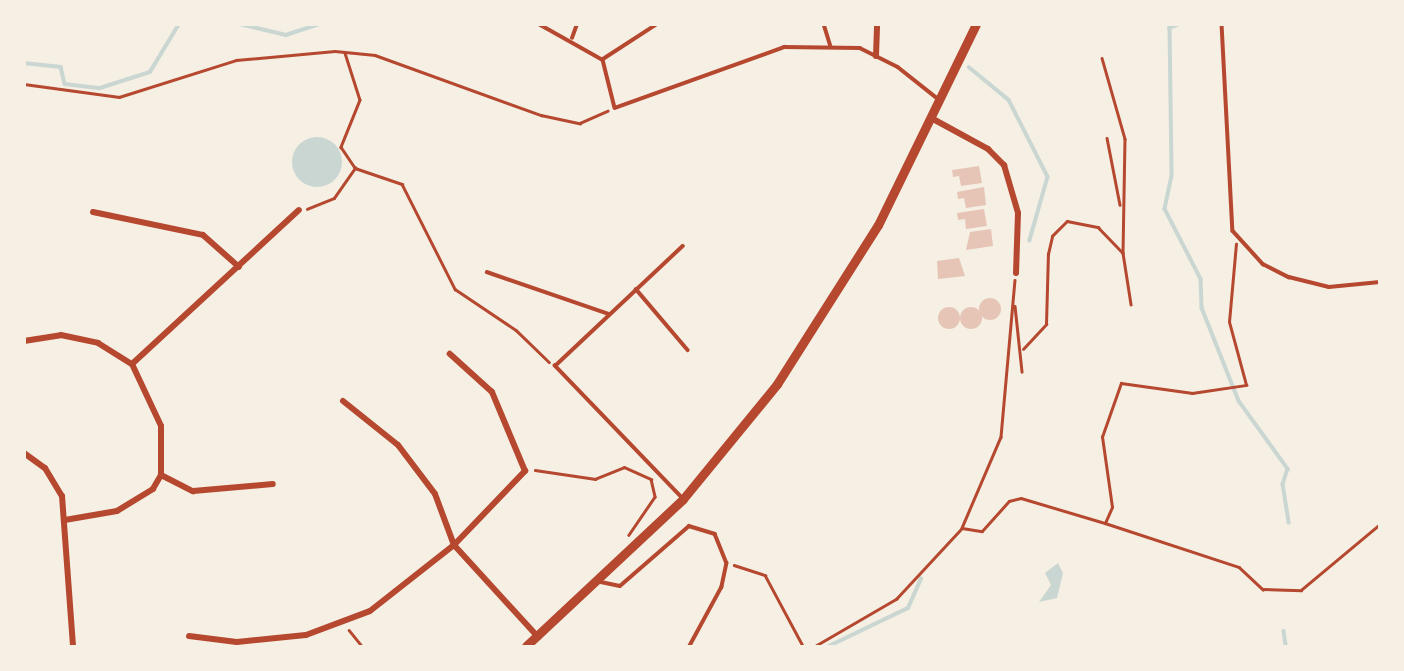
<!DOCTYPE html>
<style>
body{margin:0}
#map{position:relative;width:1404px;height:671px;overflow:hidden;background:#f6efe4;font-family:"Source Sans 3",sans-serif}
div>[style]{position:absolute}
.water>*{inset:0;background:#c9d6d2}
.round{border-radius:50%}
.stream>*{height:3.5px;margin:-1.75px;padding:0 1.75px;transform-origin:1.75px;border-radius:1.75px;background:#c9d6d2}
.building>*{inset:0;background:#e6c5b7}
.path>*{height:2.5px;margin:-1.25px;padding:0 1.25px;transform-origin:1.25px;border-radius:1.25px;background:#b5482f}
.service>*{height:3.5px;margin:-1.75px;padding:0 1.75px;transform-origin:1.75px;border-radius:1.75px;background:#b5482f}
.minor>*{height:6px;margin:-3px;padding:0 3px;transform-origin:3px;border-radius:3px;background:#b5482f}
.secondary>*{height:9px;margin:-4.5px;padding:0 4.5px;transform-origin:4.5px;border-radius:4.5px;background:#b5482f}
span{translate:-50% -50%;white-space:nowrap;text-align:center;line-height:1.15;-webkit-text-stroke:7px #f6efe4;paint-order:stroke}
.frame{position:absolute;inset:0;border:26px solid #f6efe4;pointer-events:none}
</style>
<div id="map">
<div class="water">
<i class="round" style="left:292px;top:137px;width:50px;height:50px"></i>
<i style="clip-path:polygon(1058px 563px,1063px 573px,1057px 598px,1039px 602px,1051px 585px,1045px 573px)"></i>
</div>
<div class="stream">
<i style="left:240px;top:24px;width:47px;rotate:13.4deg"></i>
<i style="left:286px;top:35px;width:36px;rotate:-18deg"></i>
<i style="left:1181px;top:24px;width:12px;rotate:160deg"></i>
<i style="left:1170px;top:28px;width:148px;rotate:89.2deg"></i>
<i style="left:1172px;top:176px;width:34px;rotate:102deg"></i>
<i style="left:1165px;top:209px;width:79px;rotate:62.8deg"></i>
<i style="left:1201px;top:279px;width:29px;rotate:88deg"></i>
<i style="left:1202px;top:308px;width:100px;rotate:68.3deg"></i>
<i style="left:1239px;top:401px;width:84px;rotate:54.2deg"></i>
<i style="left:1288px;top:469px;width:16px;rotate:108deg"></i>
<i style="left:1283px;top:484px;width:39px;rotate:81deg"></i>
<i style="left:24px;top:63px;width:37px;rotate:6deg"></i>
<i style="left:61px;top:67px;width:17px;rotate:77deg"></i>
<i style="left:65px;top:84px;width:35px;rotate:7deg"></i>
<i style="left:100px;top:88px;width:52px;rotate:-17.7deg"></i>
<i style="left:150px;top:72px;width:56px;rotate:-58.9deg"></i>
<i style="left:969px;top:67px;width:52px;rotate:39.5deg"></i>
<i style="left:1009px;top:100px;width:86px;rotate:63.1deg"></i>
<i style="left:1048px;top:177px;width:66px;rotate:105.9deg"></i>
<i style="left:1284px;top:631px;width:15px;rotate:82deg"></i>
<i style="left:829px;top:646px;width:88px;rotate:-25.7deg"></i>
<i style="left:908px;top:608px;width:32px;rotate:-66deg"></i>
</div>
<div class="building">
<i style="clip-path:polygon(979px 166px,982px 183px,961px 186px,959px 176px,953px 177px,952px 170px)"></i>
<i style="clip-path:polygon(984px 187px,986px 205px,966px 208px,964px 198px,958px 199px,957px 192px)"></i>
<i style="clip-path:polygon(984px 209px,987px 226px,966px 229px,965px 219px,958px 220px,957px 213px)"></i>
<i style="clip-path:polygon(991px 229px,993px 246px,966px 250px,970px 232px)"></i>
<i style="clip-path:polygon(959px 258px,965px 276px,938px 279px,937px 261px)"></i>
<i class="round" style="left:979px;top:298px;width:22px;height:22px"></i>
<i class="round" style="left:938px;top:307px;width:22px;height:22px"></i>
<i class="round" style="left:960px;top:307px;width:22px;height:22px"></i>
</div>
<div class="path">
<i style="left:345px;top:53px;width:49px;rotate:72.3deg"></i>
<i style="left:360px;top:100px;width:51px;rotate:112deg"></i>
<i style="left:341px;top:147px;width:25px;rotate:56deg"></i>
<i style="left:355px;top:168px;width:50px;rotate:18.8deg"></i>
<i style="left:402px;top:184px;width:118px;rotate:63.2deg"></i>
<i style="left:455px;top:289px;width:73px;rotate:33.9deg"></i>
<i style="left:516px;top:330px;width:46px;rotate:44.1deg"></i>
<i style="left:1102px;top:58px;width:84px;rotate:74.1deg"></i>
<i style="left:1125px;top:139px;width:114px;rotate:91deg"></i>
<i style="left:24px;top:84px;width:96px;rotate:7.8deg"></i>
<i style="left:119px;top:97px;width:123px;rotate:-17.5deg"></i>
<i style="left:236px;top:60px;width:99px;rotate:-5.2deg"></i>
<i style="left:335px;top:51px;width:40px;rotate:5.7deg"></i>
<i style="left:375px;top:55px;width:177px;rotate:19.9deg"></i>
<i style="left:541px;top:115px;width:40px;rotate:12deg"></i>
<i style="left:580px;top:123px;width:30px;rotate:-24deg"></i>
<i style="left:1107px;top:138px;width:68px;rotate:79deg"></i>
<i style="left:307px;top:209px;width:29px;rotate:-22deg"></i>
<i style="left:334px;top:198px;width:37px;rotate:-55deg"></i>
<i style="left:1015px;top:280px;width:158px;rotate:95.1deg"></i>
<i style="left:1001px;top:437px;width:99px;rotate:113.2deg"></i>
<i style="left:962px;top:528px;width:20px;rotate:9deg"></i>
<i style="left:982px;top:531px;width:40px;rotate:-48deg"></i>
<i style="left:1009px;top:501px;width:12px;rotate:-14deg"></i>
<i style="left:1021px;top:498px;width:88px;rotate:16.6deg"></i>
<i style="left:1105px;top:523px;width:17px;rotate:-66deg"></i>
<i style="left:1112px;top:507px;width:71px;rotate:-98.1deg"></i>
<i style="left:1102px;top:437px;width:57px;rotate:-70.6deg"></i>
<i style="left:1121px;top:383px;width:72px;rotate:8deg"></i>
<i style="left:1192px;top:393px;width:55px;rotate:-8.4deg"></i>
<i style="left:1246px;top:385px;width:65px;rotate:-105.1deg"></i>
<i style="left:1229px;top:322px;width:78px;rotate:-84.9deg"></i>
<i style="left:1015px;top:306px;width:66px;rotate:83.9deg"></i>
<i style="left:1023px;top:349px;width:34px;rotate:-47deg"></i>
<i style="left:1046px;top:324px;width:70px;rotate:-88.4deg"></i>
<i style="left:1048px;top:254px;width:18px;rotate:-77deg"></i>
<i style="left:1052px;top:236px;width:21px;rotate:-45deg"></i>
<i style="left:1067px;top:221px;width:32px;rotate:11deg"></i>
<i style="left:1098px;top:227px;width:36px;rotate:46deg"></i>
<i style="left:1123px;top:253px;width:52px;rotate:81.1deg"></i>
<i style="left:535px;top:470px;width:61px;rotate:8.5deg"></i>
<i style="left:595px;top:479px;width:31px;rotate:-22deg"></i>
<i style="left:624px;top:467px;width:30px;rotate:24deg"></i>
<i style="left:651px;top:479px;width:18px;rotate:77deg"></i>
<i style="left:655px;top:497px;width:46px;rotate:124.4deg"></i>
<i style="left:1105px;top:523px;width:141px;rotate:18.2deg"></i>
<i style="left:1239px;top:567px;width:33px;rotate:43deg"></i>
<i style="left:1263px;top:589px;width:38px;rotate:2deg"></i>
<i style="left:1301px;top:590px;width:103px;rotate:-39.9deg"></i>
<i style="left:734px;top:565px;width:33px;rotate:18deg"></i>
<i style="left:765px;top:575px;width:81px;rotate:61.8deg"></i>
<i style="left:349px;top:630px;width:21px;rotate:51deg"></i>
<i style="left:815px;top:646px;width:94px;rotate:-30.1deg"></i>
<i style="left:896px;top:599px;width:97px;rotate:-47.1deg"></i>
</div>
<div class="service">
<i style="left:539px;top:24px;width:73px;rotate:29.4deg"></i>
<i style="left:603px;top:60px;width:49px;rotate:76deg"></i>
<i style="left:615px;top:108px;width:180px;rotate:-19.8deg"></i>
<i style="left:784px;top:47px;width:76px;rotate:0.8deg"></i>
<i style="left:860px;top:48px;width:42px;rotate:26.6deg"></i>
<i style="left:898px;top:67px;width:50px;rotate:38.5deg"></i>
<i style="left:824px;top:24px;width:24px;rotate:73deg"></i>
<i style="left:1222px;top:24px;width:207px;rotate:87deg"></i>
<i style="left:1233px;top:231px;width:45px;rotate:47.7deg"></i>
<i style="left:1263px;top:264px;width:29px;rotate:27deg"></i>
<i style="left:1289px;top:277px;width:41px;rotate:14deg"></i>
<i style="left:1329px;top:287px;width:51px;rotate:-5.6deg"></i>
<i style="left:572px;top:38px;width:15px;rotate:-70deg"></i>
<i style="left:603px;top:59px;width:64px;rotate:-32.9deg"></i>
<i style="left:487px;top:272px;width:129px;rotate:19deg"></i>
<i style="left:636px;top:289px;width:80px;rotate:49.6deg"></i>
<i style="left:681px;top:497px;width:182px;rotate:-133.9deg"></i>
<i style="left:555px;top:366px;width:175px;rotate:-43.2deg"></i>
<i style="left:601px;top:582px;width:19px;rotate:12deg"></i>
<i style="left:620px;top:586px;width:91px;rotate:-41deg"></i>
<i style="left:689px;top:526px;width:27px;rotate:17deg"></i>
<i style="left:715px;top:534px;width:31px;rotate:68deg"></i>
<i style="left:727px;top:563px;width:25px;rotate:102deg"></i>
<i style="left:722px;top:587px;width:67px;rotate:118.5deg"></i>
</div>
<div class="minor">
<i style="left:876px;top:56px;width:32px;rotate:-88deg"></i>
<i style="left:933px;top:119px;width:63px;rotate:28.6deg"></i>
<i style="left:988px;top:149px;width:23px;rotate:45deg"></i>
<i style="left:1004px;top:165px;width:50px;rotate:73.7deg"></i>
<i style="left:1018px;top:213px;width:60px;rotate:91.9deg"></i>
<i style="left:93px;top:212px;width:112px;rotate:11.8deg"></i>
<i style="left:203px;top:235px;width:48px;rotate:41.6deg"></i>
<i style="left:24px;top:341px;width:37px;rotate:-9deg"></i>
<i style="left:61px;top:335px;width:38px;rotate:12deg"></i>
<i style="left:98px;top:343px;width:40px;rotate:32deg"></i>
<i style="left:132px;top:364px;width:68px;rotate:64.9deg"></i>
<i style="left:161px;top:426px;width:49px;rotate:90deg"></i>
<i style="left:161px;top:475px;width:16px;rotate:120deg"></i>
<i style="left:153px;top:489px;width:42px;rotate:148.6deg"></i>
<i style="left:117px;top:511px;width:53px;rotate:170.2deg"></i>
<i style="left:132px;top:364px;width:227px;rotate:-42.7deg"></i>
<i style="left:343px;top:401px;width:70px;rotate:38.7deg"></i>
<i style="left:398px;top:445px;width:61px;rotate:52.9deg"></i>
<i style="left:435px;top:494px;width:54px;rotate:69.6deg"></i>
<i style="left:454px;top:545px;width:125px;rotate:47.6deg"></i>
<i style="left:24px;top:453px;width:26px;rotate:36deg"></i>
<i style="left:45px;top:468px;width:33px;rotate:59deg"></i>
<i style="left:62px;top:496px;width:150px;rotate:85.8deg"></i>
<i style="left:161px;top:475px;width:36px;rotate:27deg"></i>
<i style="left:193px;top:491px;width:80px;rotate:-5deg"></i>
<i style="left:189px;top:636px;width:48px;rotate:7.1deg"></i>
<i style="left:237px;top:642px;width:69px;rotate:-5.8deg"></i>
<i style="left:306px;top:635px;width:68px;rotate:-20.6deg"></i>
<i style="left:370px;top:611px;width:107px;rotate:-38.2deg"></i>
<i style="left:454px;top:545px;width:103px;rotate:-46.2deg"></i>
<i style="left:525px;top:471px;width:86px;rotate:-112.7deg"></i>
<i style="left:492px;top:392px;width:57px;rotate:-137.9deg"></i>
</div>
<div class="secondary">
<i style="left:526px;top:646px;width:215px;rotate:-43.1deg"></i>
<i style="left:683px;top:499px;width:149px;rotate:-50.7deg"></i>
<i style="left:777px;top:384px;width:188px;rotate:-57.6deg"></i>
<i style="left:878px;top:225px;width:224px;rotate:-64deg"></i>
</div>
<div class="frame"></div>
</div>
